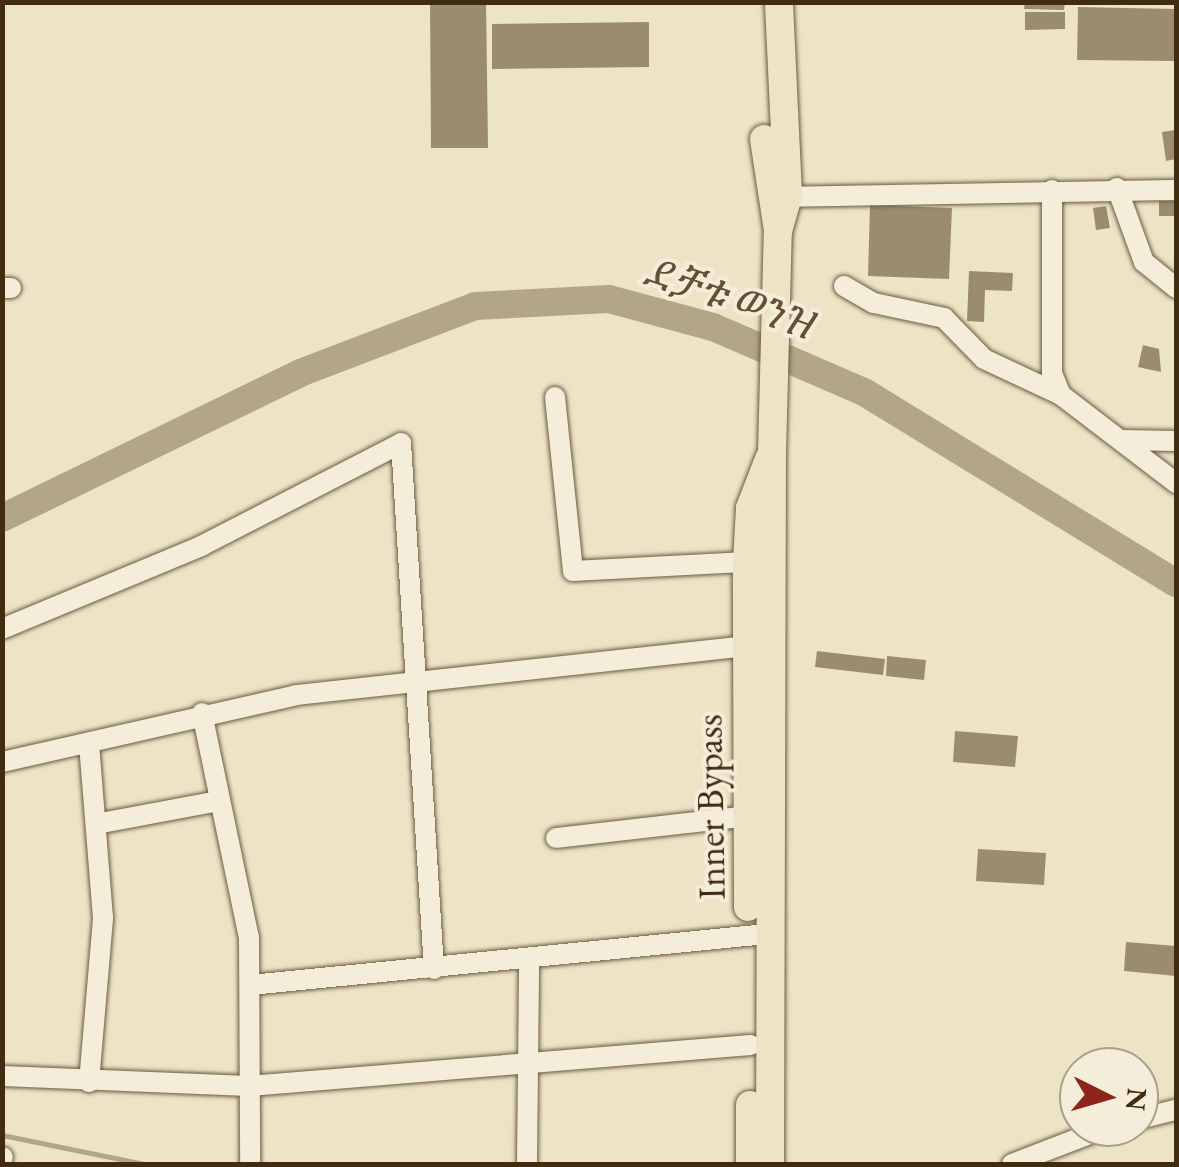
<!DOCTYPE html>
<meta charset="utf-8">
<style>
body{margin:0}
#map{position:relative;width:1179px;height:1167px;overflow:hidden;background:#ede4c6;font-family:"EB Garamond","Noto Serif Ethiopic",serif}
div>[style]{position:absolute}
.stream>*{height:5px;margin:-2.5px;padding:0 2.5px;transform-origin:2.5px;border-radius:2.5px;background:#b3a588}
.river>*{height:28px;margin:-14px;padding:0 14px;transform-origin:14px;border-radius:14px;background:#b3a588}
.building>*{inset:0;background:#9b8c6f}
.roads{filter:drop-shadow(0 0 2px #6d5a3e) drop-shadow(0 0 2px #6d5a3e)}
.minor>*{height:20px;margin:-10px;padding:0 10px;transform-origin:10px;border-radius:10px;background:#f3edda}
.major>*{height:28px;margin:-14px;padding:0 14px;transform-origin:14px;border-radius:14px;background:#ede4c6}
span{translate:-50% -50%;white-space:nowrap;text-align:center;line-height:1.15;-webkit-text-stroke:8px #f3edda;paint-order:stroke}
.street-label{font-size:38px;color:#422c10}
.water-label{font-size:40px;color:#645034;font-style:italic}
.frame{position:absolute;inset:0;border:5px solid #422c10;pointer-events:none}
.north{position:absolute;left:1059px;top:1047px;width:100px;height:100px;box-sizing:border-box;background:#f3edda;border:2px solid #aca089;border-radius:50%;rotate:95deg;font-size:28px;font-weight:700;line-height:40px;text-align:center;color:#422c10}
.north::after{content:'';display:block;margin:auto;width:35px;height:45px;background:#8f2418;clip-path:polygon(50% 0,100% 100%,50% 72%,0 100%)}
</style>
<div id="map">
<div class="stream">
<i style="left:2px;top:1135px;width:146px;rotate:11.5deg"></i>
</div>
<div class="river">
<i style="left:2px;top:518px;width:331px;rotate:-25.9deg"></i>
<i style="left:300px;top:373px;width:187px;rotate:-20.9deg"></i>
<i style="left:475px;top:306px;width:134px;rotate:-3deg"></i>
<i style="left:609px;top:299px;width:108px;rotate:15.1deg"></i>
<i style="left:713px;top:327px;width:164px;rotate:23.3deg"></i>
<i style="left:864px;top:392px;width:366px;rotate:31.5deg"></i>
</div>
<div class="building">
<i style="clip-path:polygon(430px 2px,486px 2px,488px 148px,431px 148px)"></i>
<i style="clip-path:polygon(1025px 2px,1065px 2px,1064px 10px,1024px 9px)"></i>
<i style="clip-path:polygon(1078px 7px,1176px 9px,1176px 61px,1077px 60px)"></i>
<i style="clip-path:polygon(1025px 12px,1065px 12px,1065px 29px,1025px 30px)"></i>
<i style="clip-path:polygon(649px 22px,649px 67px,492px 69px,492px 24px)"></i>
<i style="clip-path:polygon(1176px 130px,1176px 159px,1166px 161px,1162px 132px)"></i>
<i style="clip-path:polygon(1159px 201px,1176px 201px,1176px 216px,1159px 216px)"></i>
<i style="clip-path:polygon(870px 205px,952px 208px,949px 279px,868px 276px)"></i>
<i style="clip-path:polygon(1106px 206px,1110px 228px,1096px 230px,1093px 208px)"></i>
<i style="clip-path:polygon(969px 271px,1013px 273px,1012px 291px,985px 290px,984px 322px,967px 321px)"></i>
<i style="clip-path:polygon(1143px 345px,1159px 349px,1161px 372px,1138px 367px)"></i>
<i style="clip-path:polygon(817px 651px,885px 659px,883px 675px,815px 667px)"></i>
<i style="clip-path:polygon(887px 656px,926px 660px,924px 680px,886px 676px)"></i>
<i style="clip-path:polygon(955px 731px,1018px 736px,1015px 767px,953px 762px)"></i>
<i style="clip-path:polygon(978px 849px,1046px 853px,1044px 885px,976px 881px)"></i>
<i style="clip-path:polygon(1126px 942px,1176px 946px,1176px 976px,1124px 971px)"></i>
</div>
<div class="roads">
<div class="minor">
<i style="left:1117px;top:188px;width:79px;rotate:70deg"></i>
<i style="left:1144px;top:262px;width:41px;rotate:39.1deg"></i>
<i style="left:1052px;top:190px;width:183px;rotate:90deg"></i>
<i style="left:1052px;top:373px;width:24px;rotate:68deg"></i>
<i style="left:774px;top:197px;width:402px;rotate:-1deg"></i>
<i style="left:844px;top:286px;width:34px;rotate:30deg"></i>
<i style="left:874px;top:303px;width:72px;rotate:12.1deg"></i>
<i style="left:944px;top:318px;width:57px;rotate:45.7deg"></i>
<i style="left:984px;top:359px;width:85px;rotate:25.1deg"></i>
<i style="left:1061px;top:395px;width:145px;rotate:37.4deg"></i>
<i style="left:2px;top:288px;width:9px"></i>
<i style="left:555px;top:397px;width:175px;rotate:84.1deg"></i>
<i style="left:573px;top:571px;width:174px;rotate:-3deg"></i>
<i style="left:1121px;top:440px;width:55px;rotate:1deg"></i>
<i style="left:2px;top:629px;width:216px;rotate:-22.6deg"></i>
<i style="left:201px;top:546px;width:225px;rotate:-27.2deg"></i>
<i style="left:401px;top:443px;width:527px;rotate:86.41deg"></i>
<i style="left:202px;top:713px;width:229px;rotate:78.2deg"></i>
<i style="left:249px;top:937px;width:227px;rotate:89.7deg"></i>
<i style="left:2px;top:762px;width:302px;rotate:-12.8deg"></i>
<i style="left:296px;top:695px;width:453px;rotate:-6.2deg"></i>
<i style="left:101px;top:823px;width:120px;rotate:-10.6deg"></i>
<i style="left:556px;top:838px;width:204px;rotate:-6.5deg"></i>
<i style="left:250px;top:985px;width:519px;rotate:-5.64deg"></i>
<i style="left:2px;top:1076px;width:247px;rotate:2.3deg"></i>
<i style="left:249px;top:1086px;width:503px;rotate:-4.68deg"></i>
<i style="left:89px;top:1082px;width:165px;rotate:-85.1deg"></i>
<i style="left:103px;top:918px;width:176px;rotate:-94.6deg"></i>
<i style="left:1139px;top:1119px;width:38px;rotate:-14deg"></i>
<i style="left:2px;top:1159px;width:2px;rotate:-63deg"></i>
<i style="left:527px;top:1164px;width:203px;rotate:-89.4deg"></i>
<i style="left:1012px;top:1164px;width:103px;rotate:-21.1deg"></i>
</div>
<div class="major">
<i style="left:764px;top:139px;width:93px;rotate:81.3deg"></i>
<i style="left:748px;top:907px;width:345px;rotate:-90.2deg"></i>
<i style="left:747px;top:562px;width:54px;rotate:-86.8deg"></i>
<i style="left:750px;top:508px;width:53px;rotate:-68.8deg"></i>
<i style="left:750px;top:1105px;width:59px;rotate:90deg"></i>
<i style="left:770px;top:1164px;width:711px;rotate:-89.84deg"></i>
<i style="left:772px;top:453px;width:222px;rotate:-88.5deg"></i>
<i style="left:778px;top:231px;width:37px;rotate:-74deg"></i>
<i style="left:788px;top:195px;width:193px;rotate:-92.7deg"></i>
</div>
</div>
<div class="street-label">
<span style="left:710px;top:807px;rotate:-91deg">Inner Bypass</span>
</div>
<div class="water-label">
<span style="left:729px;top:298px;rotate:19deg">ደቻቱ ወንዝ</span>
</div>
<div class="frame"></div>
<div class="north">N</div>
</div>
